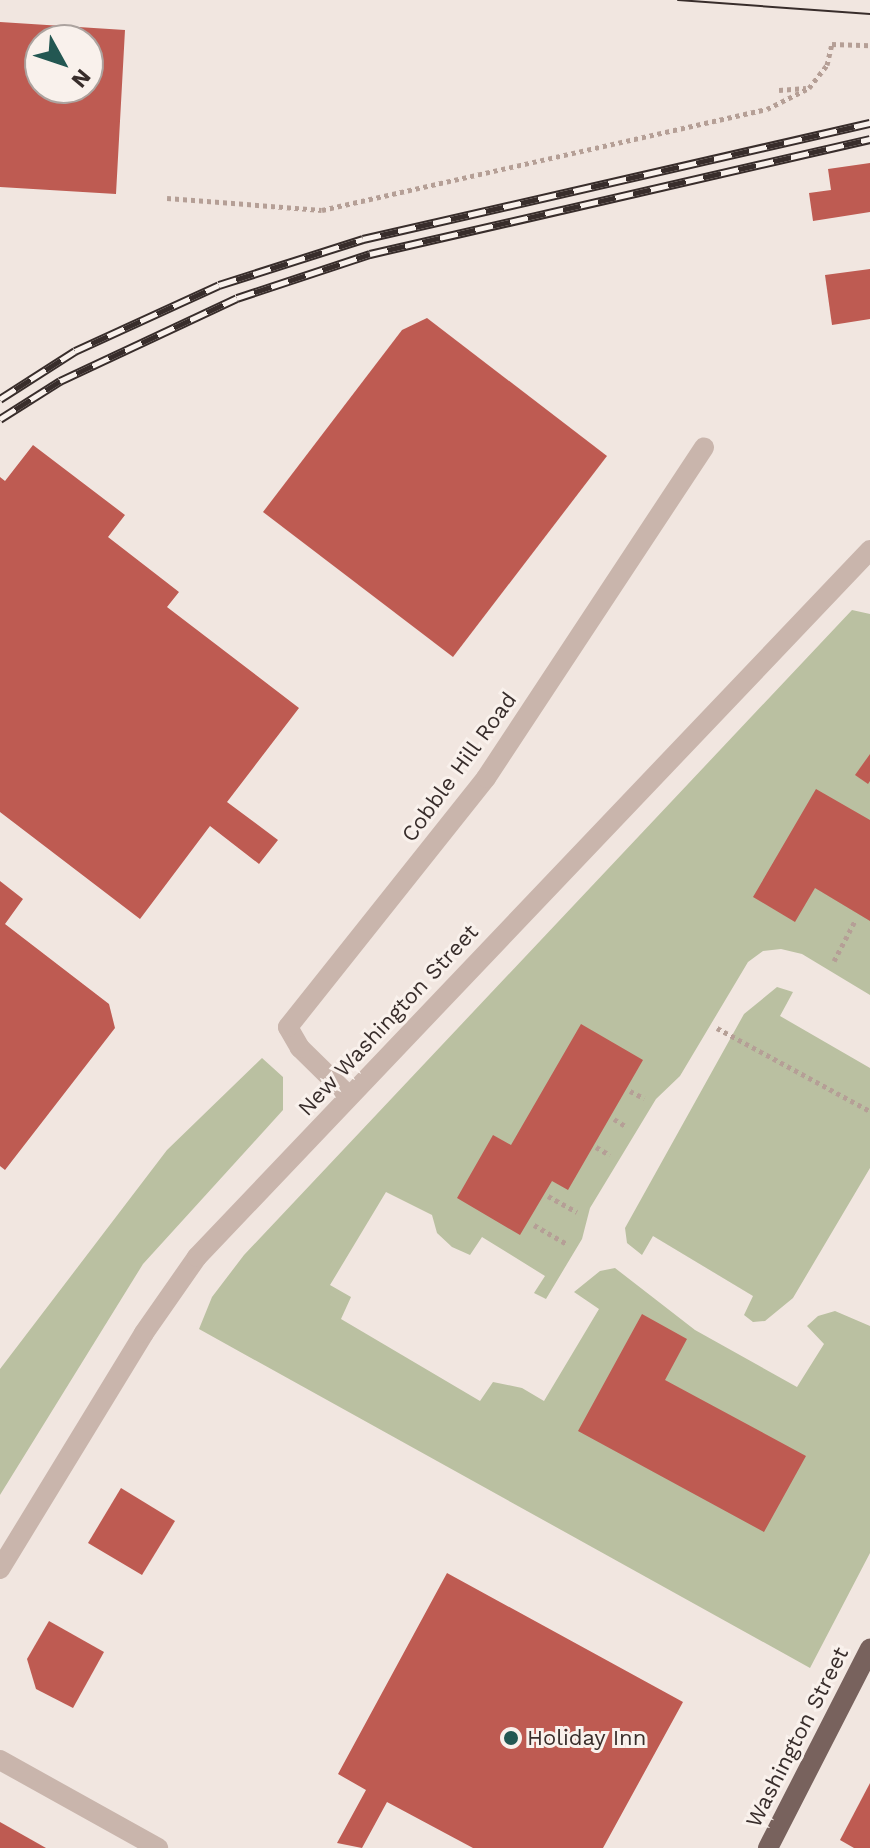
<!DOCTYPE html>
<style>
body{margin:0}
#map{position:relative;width:870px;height:1848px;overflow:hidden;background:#f1e6e0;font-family:"Work Sans",sans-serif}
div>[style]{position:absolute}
.green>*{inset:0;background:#bac0a1}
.building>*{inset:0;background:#be5b52}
.path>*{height:5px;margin-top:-2.5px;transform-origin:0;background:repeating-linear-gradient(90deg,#b59f96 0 4px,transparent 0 8px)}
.minor>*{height:20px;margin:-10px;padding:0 10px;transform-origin:10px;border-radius:10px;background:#c9b5ac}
.primary>*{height:20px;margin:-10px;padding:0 10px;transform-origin:10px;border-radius:10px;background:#78625d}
.tram>*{height:2px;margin:-1px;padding:0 1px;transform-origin:1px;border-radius:1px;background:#382d2b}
.rail>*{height:9px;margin-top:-4.5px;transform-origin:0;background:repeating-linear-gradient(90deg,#f9f1ec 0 18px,#382d2b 0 36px);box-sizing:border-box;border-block:2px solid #382d2b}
.dots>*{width:22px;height:22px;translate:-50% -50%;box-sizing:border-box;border:4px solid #f9f1ec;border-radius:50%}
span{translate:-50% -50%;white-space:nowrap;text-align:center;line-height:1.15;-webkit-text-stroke:6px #f9f1ec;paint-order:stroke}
.street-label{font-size:22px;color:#382d2b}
.poi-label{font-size:22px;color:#382d2b}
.left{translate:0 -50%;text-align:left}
.north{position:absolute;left:24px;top:24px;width:80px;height:80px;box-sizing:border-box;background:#f9f1ec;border:2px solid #aca39f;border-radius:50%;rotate:130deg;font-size:22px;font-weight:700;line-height:32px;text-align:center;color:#382d2b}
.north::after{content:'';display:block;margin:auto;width:28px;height:36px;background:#235752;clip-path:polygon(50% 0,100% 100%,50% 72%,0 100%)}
</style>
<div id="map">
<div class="green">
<i style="clip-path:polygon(852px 610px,870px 614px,870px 995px,802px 954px,781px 949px,763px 951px,748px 962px,680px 1076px,656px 1099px,590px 1208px,582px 1239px,546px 1299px,534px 1293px,545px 1276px,482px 1237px,470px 1255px,452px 1247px,437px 1233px,432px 1215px,386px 1192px,330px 1285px,351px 1297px,341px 1319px,480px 1401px,493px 1382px,522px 1388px,544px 1401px,599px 1309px,574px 1292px,600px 1271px,615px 1268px,695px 1330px,797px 1387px,824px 1344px,807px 1326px,818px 1316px,835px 1311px,870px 1326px,870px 1553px,810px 1668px,199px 1329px,212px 1297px,244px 1255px)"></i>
<i style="clip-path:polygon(777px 987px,793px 992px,780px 1016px,870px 1068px,870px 1168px,793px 1298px,765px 1321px,753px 1322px,744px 1315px,753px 1296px,653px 1236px,642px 1255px,627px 1243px,625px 1228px,744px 1014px)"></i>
<i style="clip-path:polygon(262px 1058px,283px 1077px,283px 1110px,143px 1264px,0 1495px,0 1369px,167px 1150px)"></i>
</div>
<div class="building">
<i style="clip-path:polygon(evenodd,0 22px,125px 30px,116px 194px,0 187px,0 22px,40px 40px,88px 40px,88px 88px,40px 88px,40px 40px)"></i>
<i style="clip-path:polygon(870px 163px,870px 212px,813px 221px,809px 193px,831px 190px,828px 169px)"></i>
<i style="clip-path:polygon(870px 269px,870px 319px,832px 325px,825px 275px)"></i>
<i style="clip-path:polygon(427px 318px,607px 456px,453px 657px,263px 512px,402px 330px)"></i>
<i style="clip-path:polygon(33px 445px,125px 515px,108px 537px,179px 592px,167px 607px,299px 708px,227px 802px,278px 840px,259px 864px,210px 826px,140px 919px,0 812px,0 477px,5px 481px)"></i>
<i style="clip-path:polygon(870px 754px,870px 781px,868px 784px,855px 775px)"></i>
<i style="clip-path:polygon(816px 789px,870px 820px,870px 921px,815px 888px,795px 922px,753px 897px)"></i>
<i style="clip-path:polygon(0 881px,23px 899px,5px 924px,109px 1004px,115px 1028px,5px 1170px,0 1166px)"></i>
<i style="clip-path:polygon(581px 1024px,643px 1060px,568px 1190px,552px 1181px,520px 1235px,457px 1198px,493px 1135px,511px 1145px)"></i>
<i style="clip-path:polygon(642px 1314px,687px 1339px,665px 1380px,806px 1456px,764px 1532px,578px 1431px)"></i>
<i style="clip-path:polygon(121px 1488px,175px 1521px,142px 1575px,88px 1543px)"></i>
<i style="clip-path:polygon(447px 1573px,683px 1702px,603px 1848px,473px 1848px,387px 1802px,362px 1848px,337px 1843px,366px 1790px,338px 1774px)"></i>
<i style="clip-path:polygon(49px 1621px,104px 1652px,73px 1708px,36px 1689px,27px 1659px)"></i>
<i style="clip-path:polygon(870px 1783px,870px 1848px,854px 1848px,840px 1840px)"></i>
<i style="clip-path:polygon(0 1822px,46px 1848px,0 1848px)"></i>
</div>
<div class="path">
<i style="left:779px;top:90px;width:27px;rotate:-4deg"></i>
<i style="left:167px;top:198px;width:155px;rotate:4.4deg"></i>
<i style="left:322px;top:210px;width:456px;rotate:-12.8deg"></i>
<i style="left:767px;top:109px;width:47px;rotate:-26.6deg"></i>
<i style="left:809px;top:88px;width:29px;rotate:-52deg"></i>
<i style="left:827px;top:65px;width:22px;rotate:-77deg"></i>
<i style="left:832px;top:44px;width:38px;rotate:2deg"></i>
<i style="left:834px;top:961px;width:47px;rotate:-62.4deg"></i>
<i style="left:717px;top:1028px;width:174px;rotate:28.5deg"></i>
<i style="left:630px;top:1091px;width:16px;rotate:27deg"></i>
<i style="left:614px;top:1119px;width:15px;rotate:32deg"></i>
<i style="left:596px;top:1147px;width:16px;rotate:30deg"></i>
<i style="left:548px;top:1196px;width:33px;rotate:29deg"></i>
<i style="left:534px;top:1225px;width:39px;rotate:30deg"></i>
</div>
<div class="minor">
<i style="left:349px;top:1096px;width:69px;rotate:-135.6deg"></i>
<i style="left:300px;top:1048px;width:24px;rotate:-120deg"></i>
<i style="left:288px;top:1027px;width:318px;rotate:-51.5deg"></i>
<i style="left:486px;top:778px;width:396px;rotate:-56.6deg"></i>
<i style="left:0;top:1569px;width:276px;rotate:-58.6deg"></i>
<i style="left:144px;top:1333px;width:93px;rotate:-55.1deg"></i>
<i style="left:197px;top:1257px;width:976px;rotate:-46.41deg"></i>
<i style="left:0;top:1760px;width:181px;rotate:29.1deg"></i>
</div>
<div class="primary">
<i style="left:768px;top:1848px;width:224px;rotate:-62.9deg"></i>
</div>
<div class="tram">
<i style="left:678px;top:0;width:193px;rotate:4.2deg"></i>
</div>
<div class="rail">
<i style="left:0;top:399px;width:89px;rotate:-32.6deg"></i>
<i style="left:75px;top:351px;width:158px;rotate:-24.6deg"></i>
<i style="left:219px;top:285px;width:151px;rotate:-17.7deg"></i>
<i style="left:363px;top:239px;width:520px;rotate:-12.89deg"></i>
<i style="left:0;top:419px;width:71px;rotate:-32.3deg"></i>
<i style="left:60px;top:381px;width:195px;rotate:-25.1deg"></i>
<i style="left:237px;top:298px;width:140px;rotate:-18.3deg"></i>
<i style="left:370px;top:254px;width:513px;rotate:-12.95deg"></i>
</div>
<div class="dots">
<i style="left:511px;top:1738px;background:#235752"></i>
</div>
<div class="street-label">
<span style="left:459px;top:767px;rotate:-54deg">Cobble Hill Road</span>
<span style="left:388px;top:1020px;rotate:-47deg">New Washington Street</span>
<span style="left:797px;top:1737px;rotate:-63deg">Washington Street</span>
</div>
<div class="poi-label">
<span class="left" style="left:527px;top:1738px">Holiday Inn</span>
</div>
<div class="north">N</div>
</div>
